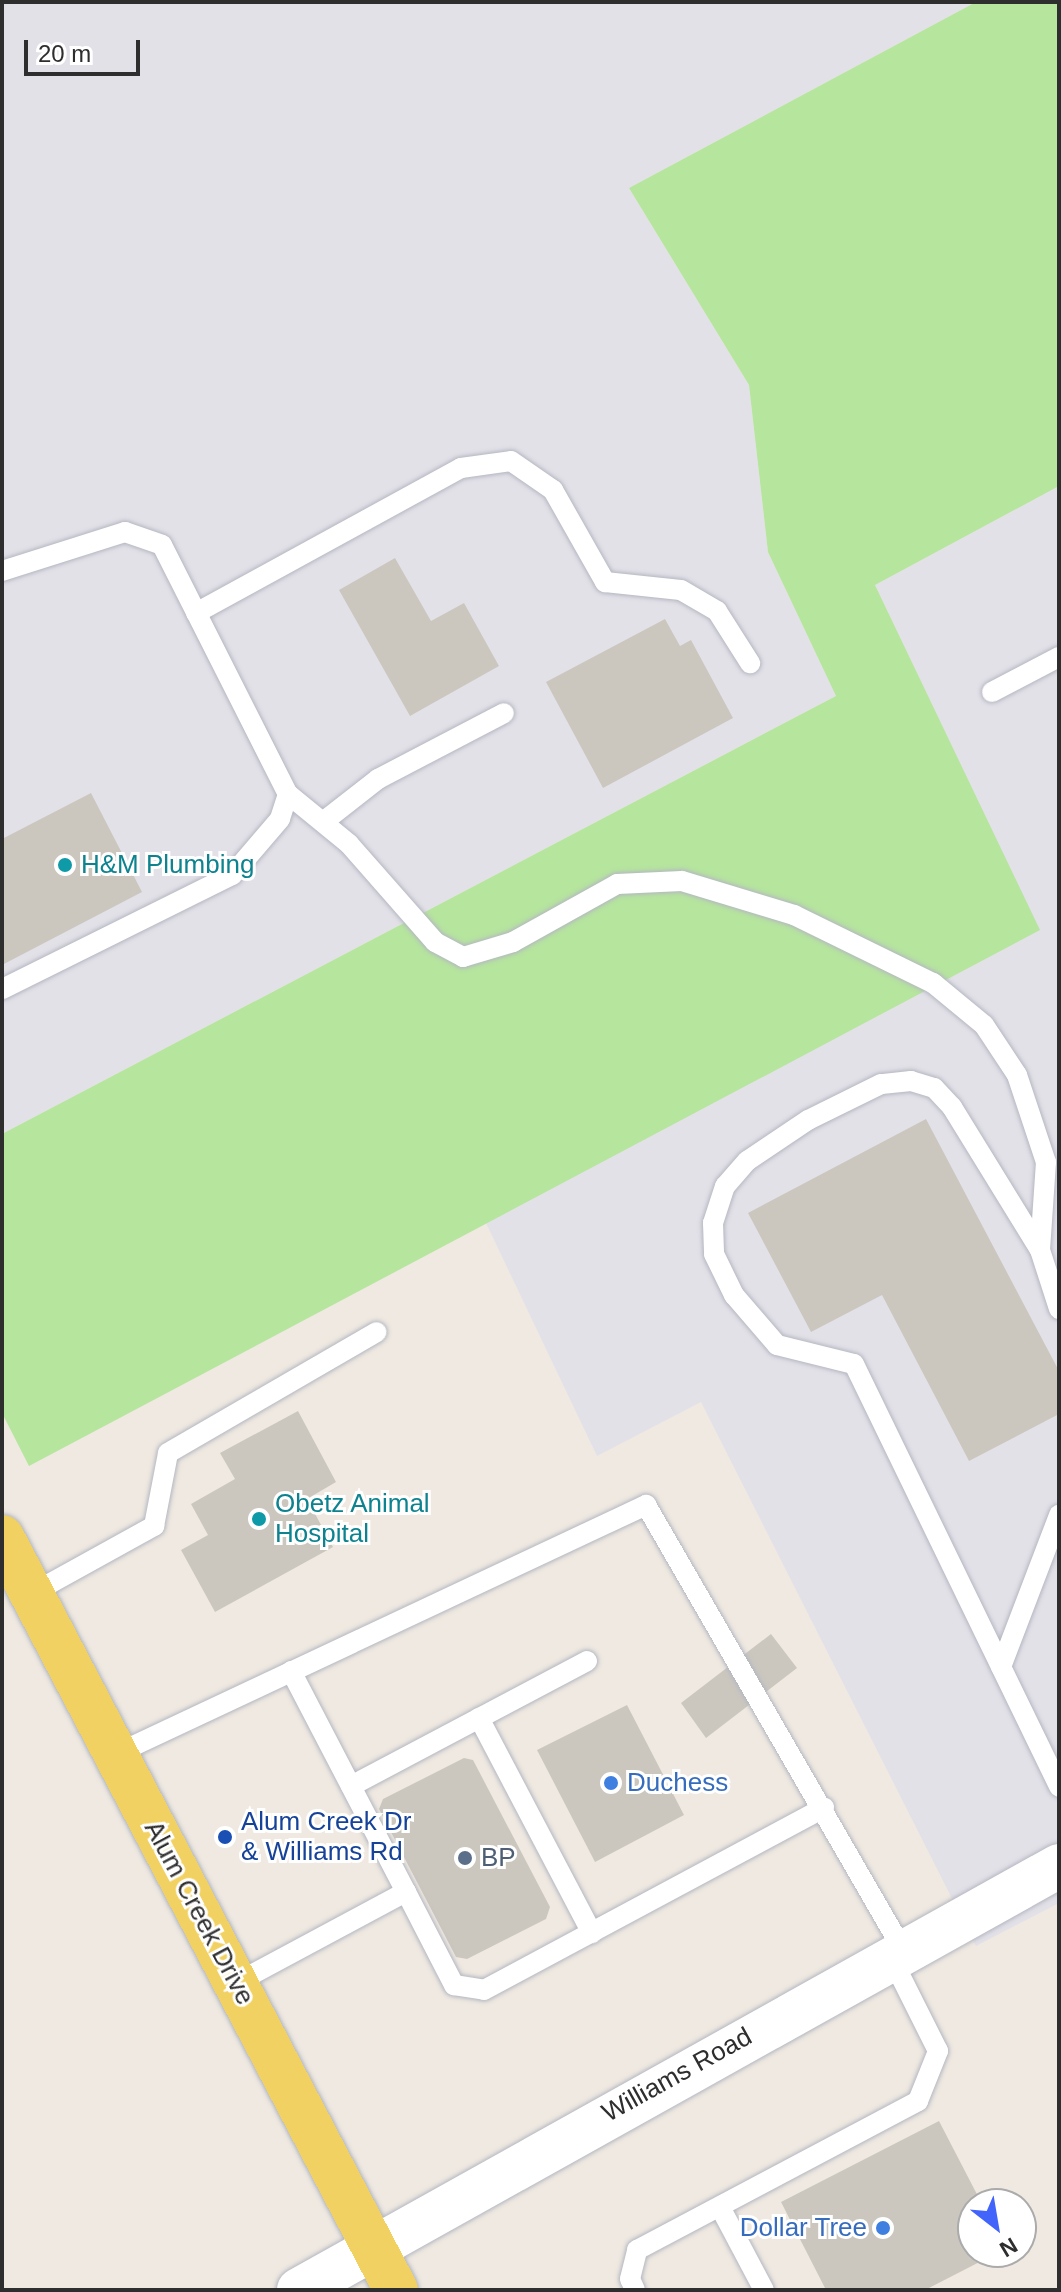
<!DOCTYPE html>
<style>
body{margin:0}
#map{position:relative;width:1061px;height:2292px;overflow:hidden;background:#efe9e1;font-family:Arial,sans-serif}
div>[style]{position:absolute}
.industrial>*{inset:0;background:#e3e1e8}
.green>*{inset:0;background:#b6e59e}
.building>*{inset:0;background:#cbc7bf}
.roads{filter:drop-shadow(0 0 2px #b4b7c1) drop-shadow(0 0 2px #b4b7c1)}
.service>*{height:20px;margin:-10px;padding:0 10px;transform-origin:10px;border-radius:10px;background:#fff}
.secondary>*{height:44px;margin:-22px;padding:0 22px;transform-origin:22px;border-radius:22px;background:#fff}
.primary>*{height:44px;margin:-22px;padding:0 22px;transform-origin:22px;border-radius:22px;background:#f2d163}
.dots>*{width:22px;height:22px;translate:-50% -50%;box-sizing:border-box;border:4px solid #fff;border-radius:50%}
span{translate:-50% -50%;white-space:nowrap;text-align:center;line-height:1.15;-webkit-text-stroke:6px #fff;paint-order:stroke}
.culture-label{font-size:26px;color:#0d838f}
.left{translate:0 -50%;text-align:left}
.shop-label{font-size:26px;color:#366cbe}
.right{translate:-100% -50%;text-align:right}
.transit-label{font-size:26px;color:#164399}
.service-label{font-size:26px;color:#4e5e75}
.street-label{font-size:26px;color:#2e2e2e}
.frame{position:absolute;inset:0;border:4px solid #2e2e2e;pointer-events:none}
.north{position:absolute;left:957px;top:2188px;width:80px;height:80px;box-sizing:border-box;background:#fff;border:2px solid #ababab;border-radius:50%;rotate:149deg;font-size:22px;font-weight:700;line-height:32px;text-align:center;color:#2e2e2e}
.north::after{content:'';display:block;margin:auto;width:28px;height:36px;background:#4264fb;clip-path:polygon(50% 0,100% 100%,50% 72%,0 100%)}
.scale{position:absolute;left:24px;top:40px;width:116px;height:36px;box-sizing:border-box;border:4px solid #2e2e2e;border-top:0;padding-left:10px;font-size:24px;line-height:28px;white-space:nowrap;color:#2e2e2e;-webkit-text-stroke:6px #fff;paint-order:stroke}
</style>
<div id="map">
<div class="industrial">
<i style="clip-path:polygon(2px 2px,976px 2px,629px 188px,749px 385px,768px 552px,836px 696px,2px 1134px)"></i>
<i style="clip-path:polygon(1059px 486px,1059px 1903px,976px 1946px,701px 1402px,597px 1456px,486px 1223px,1039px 930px,875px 585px)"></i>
</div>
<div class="green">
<i style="clip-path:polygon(976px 2px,1059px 2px,1059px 486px,875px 585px,1040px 930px,29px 1466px,2px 1413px,2px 1134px,836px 696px,768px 552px,749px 385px,629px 188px)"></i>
</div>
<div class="building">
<i style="clip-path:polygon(395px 558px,431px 621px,464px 603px,499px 666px,410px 716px,339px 590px)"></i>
<i style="clip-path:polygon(665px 619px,680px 646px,691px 640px,733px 718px,603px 788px,546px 682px)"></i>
<i style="clip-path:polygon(91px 793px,142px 892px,2px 965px,2px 839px)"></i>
<i style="clip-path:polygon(926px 1119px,1059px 1371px,1059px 1414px,969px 1461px,882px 1295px,811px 1332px,748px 1213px)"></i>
<i style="clip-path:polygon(298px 1411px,336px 1482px,307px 1499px,333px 1547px,215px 1612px,181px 1550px,208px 1535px,191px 1504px,235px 1479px,220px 1453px)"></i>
<i style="clip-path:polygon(771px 1634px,797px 1668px,706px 1738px,681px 1703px)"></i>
<i style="clip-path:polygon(627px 1705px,684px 1815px,595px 1862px,537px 1750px)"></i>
<i style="clip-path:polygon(464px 1758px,473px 1760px,550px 1907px,546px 1919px,467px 1959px,456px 1957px,379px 1809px,383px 1799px)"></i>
<i style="clip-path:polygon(939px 2121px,982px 2204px,973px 2204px,973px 2252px,999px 2252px,925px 2290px,826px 2290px,781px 2202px)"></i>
</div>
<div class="roads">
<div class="service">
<i style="left:2px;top:571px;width:129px;rotate:-17.6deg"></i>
<i style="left:125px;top:532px;width:39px;rotate:19deg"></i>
<i style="left:162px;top:545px;width:279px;rotate:63.2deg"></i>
<i style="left:288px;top:794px;width:26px;rotate:108deg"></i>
<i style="left:280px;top:819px;width:74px;rotate:130.6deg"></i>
<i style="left:232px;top:875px;width:257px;rotate:153.6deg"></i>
<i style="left:196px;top:613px;width:302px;rotate:-28.7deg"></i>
<i style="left:461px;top:468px;width:50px;rotate:-8deg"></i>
<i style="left:511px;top:461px;width:51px;rotate:34.6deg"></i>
<i style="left:553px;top:490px;width:106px;rotate:60.5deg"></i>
<i style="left:605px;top:582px;width:76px;rotate:6deg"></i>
<i style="left:681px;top:590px;width:42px;rotate:30.3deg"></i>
<i style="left:717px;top:611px;width:62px;rotate:57.6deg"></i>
<i style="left:992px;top:692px;width:76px;rotate:-27.6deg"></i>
<i style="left:288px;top:794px;width:79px;rotate:39.3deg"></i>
<i style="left:349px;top:844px;width:130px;rotate:48.7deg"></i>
<i style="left:435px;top:942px;width:32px;rotate:28deg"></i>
<i style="left:463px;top:957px;width:52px;rotate:-16.7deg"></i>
<i style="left:513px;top:942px;width:119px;rotate:-29.1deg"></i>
<i style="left:617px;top:884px;width:65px;rotate:-2.6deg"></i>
<i style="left:682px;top:881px;width:117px;rotate:16.9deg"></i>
<i style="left:794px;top:915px;width:155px;rotate:26.1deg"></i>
<i style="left:933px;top:983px;width:66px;rotate:39.5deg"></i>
<i style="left:984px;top:1025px;width:60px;rotate:56.6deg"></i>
<i style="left:1017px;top:1075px;width:92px;rotate:71.6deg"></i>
<i style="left:1046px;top:1162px;width:88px;rotate:93.9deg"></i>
<i style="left:1040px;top:1250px;width:62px;rotate:72.1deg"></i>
<i style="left:323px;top:822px;width:70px;rotate:-38deg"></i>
<i style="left:378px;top:779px;width:142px;rotate:-27.6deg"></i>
<i style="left:1040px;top:1250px;width:168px;rotate:-121.6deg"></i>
<i style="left:952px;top:1107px;width:26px;rotate:-133deg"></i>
<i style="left:934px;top:1088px;width:24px;rotate:-163deg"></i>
<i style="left:911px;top:1081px;width:30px;rotate:174deg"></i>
<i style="left:881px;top:1084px;width:81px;rotate:153.7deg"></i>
<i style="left:808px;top:1120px;width:73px;rotate:146.1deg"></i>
<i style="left:747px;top:1161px;width:33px;rotate:131deg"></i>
<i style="left:725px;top:1186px;width:39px;rotate:108deg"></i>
<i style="left:713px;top:1223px;width:31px;rotate:88deg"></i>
<i style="left:714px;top:1254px;width:46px;rotate:64deg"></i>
<i style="left:734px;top:1295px;width:66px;rotate:49.3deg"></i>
<i style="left:777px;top:1345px;width:79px;rotate:13.9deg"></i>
<i style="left:854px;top:1364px;width:470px;rotate:64.1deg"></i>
<i style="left:31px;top:1594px;width:141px;rotate:-28.9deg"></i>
<i style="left:154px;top:1526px;width:74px;rotate:-79.1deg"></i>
<i style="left:168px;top:1453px;width:241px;rotate:-30.1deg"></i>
<i style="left:1001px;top:1667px;width:163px;rotate:-69.1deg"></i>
<i style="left:479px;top:1718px;width:243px;rotate:62.3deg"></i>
<i style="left:116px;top:1754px;width:586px;rotate:-25.16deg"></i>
<i style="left:646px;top:1505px;width:514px;rotate:59.99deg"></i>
<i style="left:351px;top:1786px;width:267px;rotate:-27.9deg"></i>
<i style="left:406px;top:1892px;width:105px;rotate:62.7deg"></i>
<i style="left:454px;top:1985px;width:30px;rotate:9deg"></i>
<i style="left:484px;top:1990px;width:386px;rotate:-28.2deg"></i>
<i style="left:236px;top:1983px;width:193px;rotate:-28.2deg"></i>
<i style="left:406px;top:1892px;width:249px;rotate:-117.5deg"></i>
<i style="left:720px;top:2207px;width:94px;rotate:62.1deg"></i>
<i style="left:635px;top:2290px;width:12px;rotate:-114deg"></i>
<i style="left:630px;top:2279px;width:30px;rotate:-76deg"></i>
<i style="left:637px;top:2250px;width:318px;rotate:-27.9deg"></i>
<i style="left:918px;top:2101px;width:54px;rotate:-68.2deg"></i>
<i style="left:938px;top:2051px;width:105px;rotate:-116.6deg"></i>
</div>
<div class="secondary">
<i style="left:299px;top:2290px;width:870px;rotate:-29.16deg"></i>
</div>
<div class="primary">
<i style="left:2px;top:1537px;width:850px;rotate:62.38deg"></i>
</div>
</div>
<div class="dots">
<i style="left:65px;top:865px;background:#0f9aa8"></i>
<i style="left:259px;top:1519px;background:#0f9aa8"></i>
<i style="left:611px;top:1783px;background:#3f7fe0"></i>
<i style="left:225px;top:1837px;background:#1a4fb4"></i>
<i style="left:465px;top:1858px;background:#5c6f8a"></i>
<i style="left:883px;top:2228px;background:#3f7fe0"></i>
</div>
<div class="culture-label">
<span class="left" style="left:81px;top:865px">H&amp;M Plumbing</span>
<span class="left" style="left:275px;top:1519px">Obetz Animal<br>Hospital</span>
</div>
<div class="shop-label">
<span class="left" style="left:627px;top:1783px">Duchess</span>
<span class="right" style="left:867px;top:2228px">Dollar Tree</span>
</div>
<div class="transit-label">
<span class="left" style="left:241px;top:1837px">Alum Creek Dr<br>&amp; Williams Rd</span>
</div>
<div class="service-label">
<span class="left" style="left:481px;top:1858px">BP</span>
</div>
<div class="street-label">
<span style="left:199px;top:1913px;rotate:62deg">Alum Creek Drive</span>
<span style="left:677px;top:2075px;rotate:-29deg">Williams Road</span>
</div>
<div class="frame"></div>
<div class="north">N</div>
<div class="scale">20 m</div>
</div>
